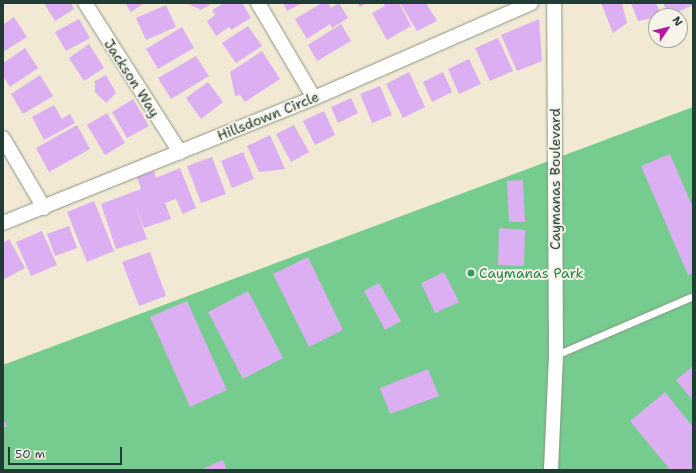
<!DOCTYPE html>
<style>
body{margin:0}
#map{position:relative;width:696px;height:473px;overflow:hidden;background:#f1e9d3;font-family:"Shantell Sans",sans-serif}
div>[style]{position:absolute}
.green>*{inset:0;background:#76cb8e}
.building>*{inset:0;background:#dcaef2}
.roads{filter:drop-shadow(0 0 1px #889384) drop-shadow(0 0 1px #889384)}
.service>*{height:7px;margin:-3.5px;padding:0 3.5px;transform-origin:3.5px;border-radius:3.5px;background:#fff}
.minor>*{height:14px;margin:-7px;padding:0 7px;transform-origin:7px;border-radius:7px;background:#fff}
.dots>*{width:11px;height:11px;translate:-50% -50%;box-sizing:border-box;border:2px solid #f7f3e8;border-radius:50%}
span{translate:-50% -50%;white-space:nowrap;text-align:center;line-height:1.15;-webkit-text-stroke:4px #f7f3e8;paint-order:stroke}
.street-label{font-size:14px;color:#1f3d34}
.leisure-label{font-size:14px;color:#27864d}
.left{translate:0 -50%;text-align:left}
.frame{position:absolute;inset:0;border:4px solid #1f3d34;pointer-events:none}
.north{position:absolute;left:648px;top:8px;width:40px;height:40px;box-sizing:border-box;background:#f7f3e8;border:1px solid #a1aaa0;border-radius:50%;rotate:55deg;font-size:11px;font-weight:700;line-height:16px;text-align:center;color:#1f3d34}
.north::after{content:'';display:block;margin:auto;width:14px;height:18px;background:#b5179e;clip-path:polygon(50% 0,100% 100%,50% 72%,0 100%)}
.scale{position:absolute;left:8px;top:447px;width:114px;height:18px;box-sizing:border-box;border:2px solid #1f3d34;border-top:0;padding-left:5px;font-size:12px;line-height:14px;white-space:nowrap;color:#1f3d34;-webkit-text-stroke:3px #f7f3e8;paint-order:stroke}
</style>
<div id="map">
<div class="green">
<i style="clip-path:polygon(693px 107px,693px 470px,3px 470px,3px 365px)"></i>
</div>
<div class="building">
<i style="clip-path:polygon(44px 3px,71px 3px,74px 9px,55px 21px)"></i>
<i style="clip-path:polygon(125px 3px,144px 3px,131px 12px)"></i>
<i style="clip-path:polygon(186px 3px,213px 3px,201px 10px)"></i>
<i style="clip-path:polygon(224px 3px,242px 3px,251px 18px,231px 30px,229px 27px,216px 36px,207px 21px,215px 15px,212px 10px)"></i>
<i style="clip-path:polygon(283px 3px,302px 3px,287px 11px)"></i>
<i style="clip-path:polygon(322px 3px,328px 3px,331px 8px,339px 3px,348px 18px,332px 28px,330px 24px,307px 39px,295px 19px)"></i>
<i style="clip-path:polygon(357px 3px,367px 3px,360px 7px)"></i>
<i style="clip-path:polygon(383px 3px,399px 3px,411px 26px,387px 40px,372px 13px,385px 6px)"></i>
<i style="clip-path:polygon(400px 3px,426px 3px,437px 21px,417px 31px)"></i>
<i style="clip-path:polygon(601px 3px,622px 3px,627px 23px,613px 33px)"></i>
<i style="clip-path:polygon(631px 3px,656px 3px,662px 16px,638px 21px)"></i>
<i style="clip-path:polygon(663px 3px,692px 3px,693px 5px,669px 16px)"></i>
<i style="clip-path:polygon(166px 5px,176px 27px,146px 40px,136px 18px)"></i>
<i style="clip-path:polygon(14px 17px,27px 37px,3px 52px,3px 25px)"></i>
<i style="clip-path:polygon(79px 19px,90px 38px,66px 51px,55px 32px)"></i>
<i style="clip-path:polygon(539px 19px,542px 61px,517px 71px,501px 35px)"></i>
<i style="clip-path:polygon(341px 24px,351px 41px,317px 61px,308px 45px)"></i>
<i style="clip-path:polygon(248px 26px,262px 46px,236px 63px,222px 43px)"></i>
<i style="clip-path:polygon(182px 27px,194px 48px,158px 69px,146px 49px)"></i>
<i style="clip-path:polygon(498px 38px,513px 71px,490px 81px,475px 48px)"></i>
<i style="clip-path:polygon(89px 44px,104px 68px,84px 81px,69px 58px)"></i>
<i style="clip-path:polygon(25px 48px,38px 68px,10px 87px,3px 76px,3px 63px)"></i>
<i style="clip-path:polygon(262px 51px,280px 79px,245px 102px,240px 95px,235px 96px,230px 72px)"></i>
<i style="clip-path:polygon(196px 56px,209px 76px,171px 99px,158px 78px)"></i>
<i style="clip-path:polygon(469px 59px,481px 84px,459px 94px,448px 69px)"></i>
<i style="clip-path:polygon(409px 72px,425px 107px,403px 118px,386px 84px)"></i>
<i style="clip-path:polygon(443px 72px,452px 92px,432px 102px,423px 82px)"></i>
<i style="clip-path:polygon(40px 75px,53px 96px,23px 114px,11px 94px)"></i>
<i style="clip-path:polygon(106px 75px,116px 93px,106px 103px,95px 92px,95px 81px)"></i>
<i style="clip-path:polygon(208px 82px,223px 102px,201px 119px,186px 98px)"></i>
<i style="clip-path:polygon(380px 86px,392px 115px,372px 123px,360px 94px)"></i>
<i style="clip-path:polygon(351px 98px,358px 113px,338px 123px,331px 107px)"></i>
<i style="clip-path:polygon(133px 99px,149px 126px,127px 138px,112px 112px)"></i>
<i style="clip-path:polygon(54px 105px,62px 119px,70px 114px,75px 123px,44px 140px,32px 117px)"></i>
<i style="clip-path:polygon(324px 111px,335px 135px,315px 145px,303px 121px)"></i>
<i style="clip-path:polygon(107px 113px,125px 143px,105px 155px,87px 125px)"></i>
<i style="clip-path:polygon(77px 125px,90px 149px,49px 172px,36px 148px)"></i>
<i style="clip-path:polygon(294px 125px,309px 152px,291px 162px,276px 134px)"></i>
<i style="clip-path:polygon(270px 135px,285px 169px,259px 172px,247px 146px)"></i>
<i style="clip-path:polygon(243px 152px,254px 179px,232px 188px,221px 161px)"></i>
<i style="clip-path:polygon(670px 154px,693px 208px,693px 273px,688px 275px,641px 166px)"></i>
<i style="clip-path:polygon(212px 157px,226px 194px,201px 203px,187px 166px)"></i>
<i style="clip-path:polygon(180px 168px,196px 208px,183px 214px,176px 199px,165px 203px,171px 219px,144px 228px,135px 205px,147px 239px,116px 249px,101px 204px,141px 189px,137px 177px,154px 171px,156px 178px)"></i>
<i style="clip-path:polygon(523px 180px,525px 222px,509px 222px,507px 181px)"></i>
<i style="clip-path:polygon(94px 201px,114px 251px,87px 262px,67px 212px)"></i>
<i style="clip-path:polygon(69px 226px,77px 248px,55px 256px,47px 234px)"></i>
<i style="clip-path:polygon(499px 228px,525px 230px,524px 266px,498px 265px)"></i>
<i style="clip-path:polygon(42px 231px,57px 265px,31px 276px,16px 242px)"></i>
<i style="clip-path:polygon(9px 239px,25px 268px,3px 280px,3px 243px)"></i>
<i style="clip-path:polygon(150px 252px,166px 296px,139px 306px,122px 262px)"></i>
<i style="clip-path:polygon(308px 257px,343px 330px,309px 347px,273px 274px)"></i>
<i style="clip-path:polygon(444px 272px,459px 302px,435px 313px,421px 283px)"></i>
<i style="clip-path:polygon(379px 283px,401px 321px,385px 330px,364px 291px)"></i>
<i style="clip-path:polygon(248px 291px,283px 358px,243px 379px,208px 312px)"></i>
<i style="clip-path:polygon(187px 301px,227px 390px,190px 407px,150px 317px)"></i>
<i style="clip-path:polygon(693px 366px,693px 401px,676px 380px)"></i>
<i style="clip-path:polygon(428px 369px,439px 396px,390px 414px,380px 388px)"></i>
<i style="clip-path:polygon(665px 392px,693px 427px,693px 470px,670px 470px,630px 421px)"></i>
<i style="clip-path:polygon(3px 419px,7px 426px,3px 428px)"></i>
<i style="clip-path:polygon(223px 460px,227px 470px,200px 470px)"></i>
</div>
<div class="roads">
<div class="service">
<i style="left:556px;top:355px;width:149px;rotate:-23.3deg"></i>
</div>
<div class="minor">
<i style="left:85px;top:3px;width:177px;rotate:57.5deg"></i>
<i style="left:258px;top:3px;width:110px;rotate:59.5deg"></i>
<i style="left:3px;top:138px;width:81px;rotate:59.6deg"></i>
<i style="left:3px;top:223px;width:335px;rotate:-21.9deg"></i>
<i style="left:314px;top:98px;width:237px;rotate:-23.6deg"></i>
<i style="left:551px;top:470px;width:115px;rotate:-87.5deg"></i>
<i style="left:556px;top:355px;width:352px;rotate:-90.3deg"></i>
</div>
</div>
<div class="dots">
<i style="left:471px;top:273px;background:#2e9e5b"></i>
</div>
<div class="street-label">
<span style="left:132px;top:78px;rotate:57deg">Jackson Way</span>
<span style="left:268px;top:116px;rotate:-22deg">Hillsdown Circle</span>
<span style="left:555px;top:179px;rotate:-90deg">Caymanas Boulevard</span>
</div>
<div class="leisure-label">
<span class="left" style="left:479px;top:273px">Caymanas Park</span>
</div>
<div class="frame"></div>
<div class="north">N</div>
<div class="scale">50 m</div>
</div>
